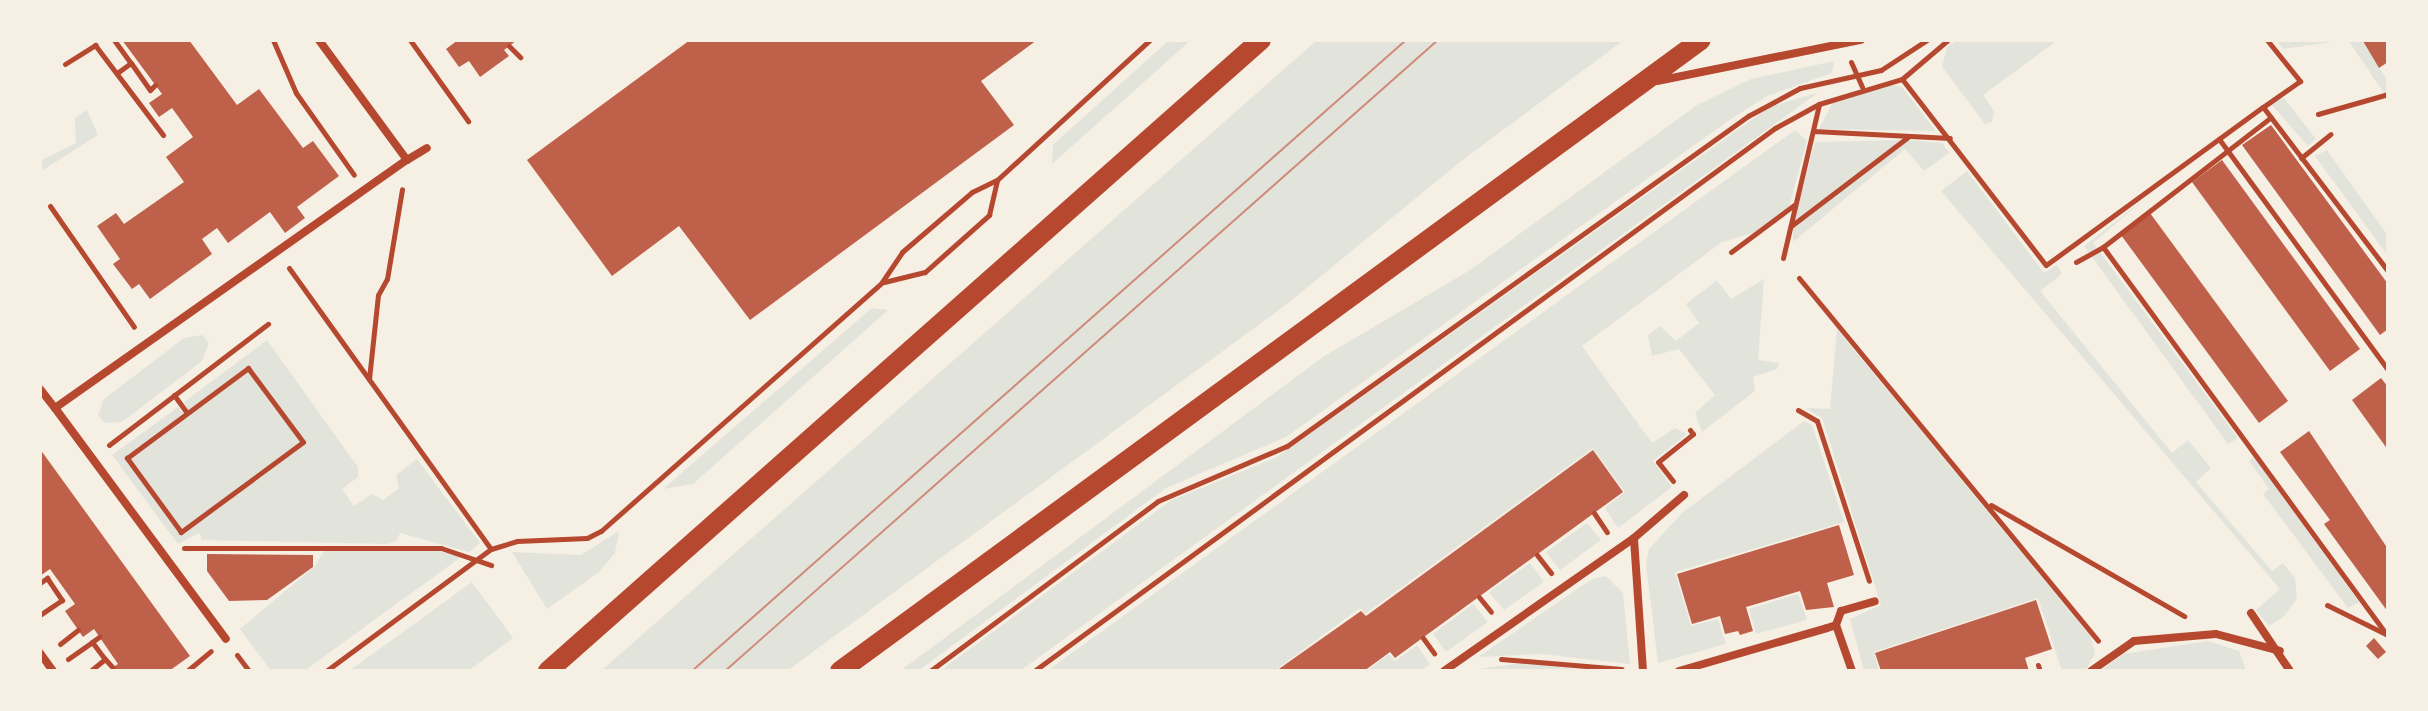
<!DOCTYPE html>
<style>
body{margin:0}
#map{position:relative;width:2428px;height:711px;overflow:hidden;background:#f6efe4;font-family:Poppins,sans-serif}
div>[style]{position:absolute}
.green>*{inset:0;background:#e2e4dc}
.building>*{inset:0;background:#bf614a}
.path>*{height:5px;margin:-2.5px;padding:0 2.5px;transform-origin:2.5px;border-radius:2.5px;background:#b5482f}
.minor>*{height:8px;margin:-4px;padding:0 4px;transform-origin:4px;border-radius:4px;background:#b5482f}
.primary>*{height:20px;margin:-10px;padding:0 10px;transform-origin:10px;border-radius:10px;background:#b5482f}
.tram>*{height:2px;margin:-1px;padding:0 1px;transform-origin:1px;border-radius:1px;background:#cf8b77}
span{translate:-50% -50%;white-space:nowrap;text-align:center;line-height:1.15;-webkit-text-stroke:6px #f6efe4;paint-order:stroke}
.frame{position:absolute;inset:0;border:42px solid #f6efe4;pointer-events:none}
</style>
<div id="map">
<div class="green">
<i style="clip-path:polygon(1169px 40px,1191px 40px,1052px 164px,1053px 145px)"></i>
<i style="clip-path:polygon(1317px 40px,1624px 40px,1460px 162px,1287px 304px,787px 671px,601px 671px)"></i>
<i style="clip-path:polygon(1958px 40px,2058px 40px,1983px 95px,1994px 111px,1992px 122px,1985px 124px,1942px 67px,1947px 47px)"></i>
<i style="clip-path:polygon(2276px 40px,2363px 40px,2388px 82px,2388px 99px,2348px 40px,2283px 49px)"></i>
<i style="clip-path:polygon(1834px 61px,1832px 73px,1767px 96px,1731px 119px,1286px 437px,1166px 488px,918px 671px,900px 671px,1323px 357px,1470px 270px,1697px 105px,1751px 79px)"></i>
<i style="clip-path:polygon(1887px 84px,1902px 87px,1936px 131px,1819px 129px,1834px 100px)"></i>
<i style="clip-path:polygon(1819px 92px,1020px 671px,940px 671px,1170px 501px,1277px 457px,1770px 107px)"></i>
<i style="clip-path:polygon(2283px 97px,2316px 139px,2308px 146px,2271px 104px)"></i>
<i style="clip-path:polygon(87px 110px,98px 135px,40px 172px,40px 161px,76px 143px,75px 118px)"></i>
<i style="clip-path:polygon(1795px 130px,1807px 141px,1789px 207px,1753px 233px,1722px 242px,1582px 346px,1652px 443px,1675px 428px,1687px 434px,1653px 461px,1672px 487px,1618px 528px,1605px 508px,1625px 492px,1593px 448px,1365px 614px,1360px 608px,1274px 671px,1047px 671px)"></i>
<i style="clip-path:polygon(1901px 140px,1794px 221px,1815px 142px)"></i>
<i style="clip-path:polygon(1908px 140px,1942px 143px,1949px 153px,1924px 171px,1905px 149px,1793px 242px,1793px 226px)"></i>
<i style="clip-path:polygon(2327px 150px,2388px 236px,2388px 256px,2315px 156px)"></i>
<i style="clip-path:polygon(1967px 171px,2044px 273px,2057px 265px,2062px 274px,2040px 291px,2172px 453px,2188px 440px,2211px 468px,2196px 482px,2272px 571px,2283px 563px,2295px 578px,2297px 599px,2283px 617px,2269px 626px,2256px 610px,2280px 589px,1941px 191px)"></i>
<i style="clip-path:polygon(2147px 197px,2093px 243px,2238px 438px,2228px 444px,2084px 246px)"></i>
<i style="clip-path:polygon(1764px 279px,1758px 360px,1779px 363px,1777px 369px,1753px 377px,1755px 391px,1702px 432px,1695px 413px,1715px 395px,1679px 349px,1652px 356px,1648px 335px,1660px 326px,1676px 341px,1699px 323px,1686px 304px,1717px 280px,1731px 299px)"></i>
<i style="clip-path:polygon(872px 308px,888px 310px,693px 484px,663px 489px)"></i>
<i style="clip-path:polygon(1837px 329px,2091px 637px,2095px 654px,2087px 668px,2062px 671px,2038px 598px,1874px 652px,1879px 671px,1864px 671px,1850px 619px,1881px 605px,1822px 418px,1806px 408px,1830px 409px)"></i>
<i style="clip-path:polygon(203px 335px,209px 343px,202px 361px,122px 422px,105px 423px,98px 415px,104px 399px,184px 338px)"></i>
<i style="clip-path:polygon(267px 340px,358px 467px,358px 477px,342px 489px,354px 506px,372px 494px,383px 500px,399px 488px,396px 475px,417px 459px,480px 543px,469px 552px,400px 533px,397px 541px,388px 544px,202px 540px,199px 533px,178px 544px,112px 455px,178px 407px,182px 412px,187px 408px,184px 402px)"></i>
<i style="clip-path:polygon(1804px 421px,1812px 425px,1844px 522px,1675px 572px,1691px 626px,1718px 619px,1726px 644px,1658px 663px,1646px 564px,1649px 549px,1682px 513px)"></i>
<i style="clip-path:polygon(2253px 457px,2254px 457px,2359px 602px,2348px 608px,2263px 494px,2269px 489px,2249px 461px)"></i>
<i style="clip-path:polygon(1587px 523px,1601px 540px,1560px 570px,1546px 552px)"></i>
<i style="clip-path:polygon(619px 531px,615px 553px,599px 572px,547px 609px,512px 552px,581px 555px)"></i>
<i style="clip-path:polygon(324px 551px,439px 551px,461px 557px,304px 671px,271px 671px,240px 629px,314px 567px)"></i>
<i style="clip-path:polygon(1530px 563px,1544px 582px,1504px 610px,1489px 592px)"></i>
<i style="clip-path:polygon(1606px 576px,1623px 593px,1630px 664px,1541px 654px,1478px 657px,1592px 579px)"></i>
<i style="clip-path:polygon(472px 582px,513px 638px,468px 671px,349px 671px)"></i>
<i style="clip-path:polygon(1798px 594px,1807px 620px,1756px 634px,1749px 609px)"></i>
<i style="clip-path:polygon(1473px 604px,1488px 622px,1446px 652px,1433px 634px)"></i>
<i style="clip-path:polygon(2208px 641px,2239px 651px,2246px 671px,2100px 671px,2124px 654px)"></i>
<i style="clip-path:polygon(1417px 645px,1430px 664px,1420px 671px,1368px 670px,1389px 654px,1395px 661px)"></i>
<i style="clip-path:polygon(1523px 663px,1592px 671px,1463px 671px)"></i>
</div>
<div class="building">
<i style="clip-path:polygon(122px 40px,189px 40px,237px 105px,259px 89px,303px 148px,313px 141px,339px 176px,297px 207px,305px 218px,285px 233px,270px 212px,228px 243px,217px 228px,202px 239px,212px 254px,150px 299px,139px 284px,132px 289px,113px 264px,120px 259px,97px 226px,116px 213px,124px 224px,184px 182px,166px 157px,193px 137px,172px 108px,159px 117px,149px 103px,162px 94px)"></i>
<i style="clip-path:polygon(458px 40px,517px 40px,504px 50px,509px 56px,480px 77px,469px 61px,459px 67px,446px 49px)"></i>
<i style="clip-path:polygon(690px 40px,1037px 40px,981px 81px,1014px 125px,750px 320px,679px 226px,612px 276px,527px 160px)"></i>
<i style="clip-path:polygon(2388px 40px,2388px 62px,2379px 68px,2363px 41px)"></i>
<i style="clip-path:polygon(2271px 125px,2388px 284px,2388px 329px,2380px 335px,2242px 145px)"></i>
<i style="clip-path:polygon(2222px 160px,2360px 349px,2330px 371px,2192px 182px)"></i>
<i style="clip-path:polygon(2150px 213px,2288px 401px,2259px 423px,2121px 235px)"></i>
<i style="clip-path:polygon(2381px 378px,2388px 387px,2388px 450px,2352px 400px)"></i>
<i style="clip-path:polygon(2309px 431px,2388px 549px,2388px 612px,2324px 524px,2330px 520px,2280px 452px)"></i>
<i style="clip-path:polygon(40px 449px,190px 656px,169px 671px,108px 671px,118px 664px,94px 629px,83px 637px,65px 611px,75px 604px,50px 569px,40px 576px)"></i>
<i style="clip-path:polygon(1593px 450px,1623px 492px,1395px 658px,1390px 652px,1364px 671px,1276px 671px,1361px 611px,1366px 616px)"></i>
<i style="clip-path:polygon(1839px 525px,1854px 575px,1827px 583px,1834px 607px,1806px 610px,1800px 591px,1746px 607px,1753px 631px,1740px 635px,1738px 631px,1725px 634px,1720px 616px,1692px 624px,1677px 574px)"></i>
<i style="clip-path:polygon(207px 554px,313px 555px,313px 567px,267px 600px,229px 601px,207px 571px)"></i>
<i style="clip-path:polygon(2036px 600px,2052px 649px,2025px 658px,2029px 671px,1881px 671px,1875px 653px)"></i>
<i style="clip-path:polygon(2374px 638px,2386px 652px,2378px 659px,2366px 646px)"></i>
</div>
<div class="path">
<i style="left:114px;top:40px;width:29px;rotate:54deg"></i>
<i style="left:273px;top:40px;width:58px;rotate:66.5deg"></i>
<i style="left:296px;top:93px;width:100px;rotate:54.7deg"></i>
<i style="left:410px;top:40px;width:100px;rotate:54.4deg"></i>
<i style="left:2267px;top:40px;width:53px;rotate:51.2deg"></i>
<i style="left:2300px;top:81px;width:45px;rotate:144.9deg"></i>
<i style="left:2263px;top:107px;width:206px;rotate:52.7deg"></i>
<i style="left:509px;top:46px;width:16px;rotate:45deg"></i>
<i style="left:1851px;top:62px;width:27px;rotate:66deg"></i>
<i style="left:65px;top:64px;width:36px;rotate:-32deg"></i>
<i style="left:95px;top:45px;width:113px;rotate:52.9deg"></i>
<i style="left:117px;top:73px;width:17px;rotate:-36deg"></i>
<i style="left:131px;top:63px;width:33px;rotate:55deg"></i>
<i style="left:150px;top:90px;width:7px;rotate:-45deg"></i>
<i style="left:1902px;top:79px;width:235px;rotate:52.3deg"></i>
<i style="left:2046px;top:265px;width:268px;rotate:-36.1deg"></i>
<i style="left:2318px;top:114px;width:73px;rotate:-15.9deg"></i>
<i style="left:1813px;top:131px;width:137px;rotate:2.9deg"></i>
<i style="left:2219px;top:139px;width:286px;rotate:53.8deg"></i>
<i style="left:2301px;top:158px;width:38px;rotate:-39deg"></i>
<i style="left:50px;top:206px;width:147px;rotate:55.2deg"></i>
<i style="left:1791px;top:226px;width:147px;rotate:-37.3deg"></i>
<i style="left:2103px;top:247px;width:482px;rotate:53.8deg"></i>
<i style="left:1731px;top:252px;width:79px;rotate:-36.7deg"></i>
<i style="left:1783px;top:258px;width:158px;rotate:-76.8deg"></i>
<i style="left:1819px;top:104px;width:87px;rotate:-16.8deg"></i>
<i style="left:1902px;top:79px;width:60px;rotate:-40.3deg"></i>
<i style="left:2076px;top:262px;width:31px;rotate:-29deg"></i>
<i style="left:2103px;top:247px;width:212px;rotate:-37.7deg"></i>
<i style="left:289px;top:268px;width:346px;rotate:54.3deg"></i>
<i style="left:1799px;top:278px;width:470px;rotate:50.5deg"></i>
<i style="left:884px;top:282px;width:42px;rotate:-13.7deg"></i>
<i style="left:925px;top:272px;width:86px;rotate:-41.7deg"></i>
<i style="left:989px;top:215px;width:35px;rotate:-77deg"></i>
<i style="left:248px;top:368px;width:92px;rotate:53.4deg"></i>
<i style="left:303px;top:442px;width:152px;rotate:143.6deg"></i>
<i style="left:181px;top:532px;width:92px;rotate:-126.1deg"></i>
<i style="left:127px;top:458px;width:151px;rotate:-36.6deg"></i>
<i style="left:369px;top:379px;width:84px;rotate:-83.9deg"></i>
<i style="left:378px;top:295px;width:18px;rotate:-61deg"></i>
<i style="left:387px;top:279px;width:91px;rotate:-80.5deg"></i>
<i style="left:174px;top:395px;width:22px;rotate:54deg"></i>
<i style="left:1798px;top:410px;width:22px;rotate:30deg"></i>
<i style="left:1817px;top:421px;width:168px;rotate:72deg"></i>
<i style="left:109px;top:445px;width:200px;rotate:-37.3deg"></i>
<i style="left:1673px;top:481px;width:24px;rotate:-128deg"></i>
<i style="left:1658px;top:462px;width:45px;rotate:-38.7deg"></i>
<i style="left:1693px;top:434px;width:5px;rotate:-127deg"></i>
<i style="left:1991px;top:505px;width:223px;rotate:29.9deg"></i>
<i style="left:1594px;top:513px;width:23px;rotate:56deg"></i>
<i style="left:184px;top:548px;width:257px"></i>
<i style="left:441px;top:548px;width:53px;rotate:18.8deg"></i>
<i style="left:1537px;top:555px;width:23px;rotate:52deg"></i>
<i style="left:40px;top:583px;width:9px;rotate:-36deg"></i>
<i style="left:47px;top:578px;width:27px;rotate:56deg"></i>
<i style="left:62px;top:600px;width:27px;rotate:146deg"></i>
<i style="left:1479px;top:597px;width:19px;rotate:51deg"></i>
<i style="left:2327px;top:605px;width:66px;rotate:26.2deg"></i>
<i style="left:1423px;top:638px;width:19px;rotate:54deg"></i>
<i style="left:92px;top:642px;width:9px;rotate:-36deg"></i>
<i style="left:60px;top:644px;width:23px;rotate:-38deg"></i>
<i style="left:237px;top:655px;width:20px;rotate:53deg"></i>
<i style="left:68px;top:659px;width:29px;rotate:-35deg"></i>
<i style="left:92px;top:642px;width:21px;rotate:53deg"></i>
<i style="left:105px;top:659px;width:19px;rotate:141deg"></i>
<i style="left:105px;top:659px;width:12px;rotate:48deg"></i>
<i style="left:1501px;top:659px;width:121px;rotate:4.7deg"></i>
<i style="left:2038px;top:665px;width:6px;rotate:72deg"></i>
<i style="left:187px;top:671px;width:31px;rotate:-40deg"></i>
<i style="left:326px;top:671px;width:205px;rotate:-36.5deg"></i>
<i style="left:491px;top:549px;width:27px;rotate:-17deg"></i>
<i style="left:517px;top:541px;width:70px;rotate:-2.5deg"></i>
<i style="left:587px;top:538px;width:16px;rotate:-27deg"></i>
<i style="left:601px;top:531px;width:375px;rotate:-41.5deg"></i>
<i style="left:882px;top:282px;width:36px;rotate:-56deg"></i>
<i style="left:902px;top:252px;width:92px;rotate:-40.6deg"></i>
<i style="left:972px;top:192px;width:28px;rotate:-26deg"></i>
<i style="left:997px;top:180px;width:207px;rotate:-42.5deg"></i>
<i style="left:930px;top:671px;width:284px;rotate:-36.7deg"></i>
<i style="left:1158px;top:501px;width:140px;rotate:-23.1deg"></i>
<i style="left:1287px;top:446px;width:567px;rotate:-35.6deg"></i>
<i style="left:1748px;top:116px;width:59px;rotate:-28.3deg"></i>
<i style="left:1800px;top:88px;width:83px;rotate:-12.5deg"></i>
<i style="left:1881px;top:70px;width:55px;rotate:-33.1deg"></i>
<i style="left:1034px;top:671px;width:919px;rotate:-36.23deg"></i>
<i style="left:1775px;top:128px;width:50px;rotate:-28.6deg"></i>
</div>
<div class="minor">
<i style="left:1657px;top:81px;width:208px;rotate:-11.4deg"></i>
<i style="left:407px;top:160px;width:23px;rotate:-31deg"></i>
<i style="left:40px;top:389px;width:24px;rotate:52deg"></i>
<i style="left:55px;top:408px;width:431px;rotate:-35.2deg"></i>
<i style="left:407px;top:160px;width:149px;rotate:-126.3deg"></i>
<i style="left:55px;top:408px;width:287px;rotate:53.5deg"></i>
<i style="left:2251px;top:613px;width:70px;rotate:56.1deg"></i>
<i style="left:1836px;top:625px;width:49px;rotate:70.8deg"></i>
<i style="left:40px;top:653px;width:22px;rotate:54deg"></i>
<i style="left:1444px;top:671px;width:232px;rotate:-35deg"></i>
<i style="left:1643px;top:671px;width:133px;rotate:-93.9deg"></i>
<i style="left:1634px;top:538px;width:66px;rotate:-40.7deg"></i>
<i style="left:1679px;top:671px;width:154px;rotate:-16.2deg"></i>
<i style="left:1827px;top:628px;width:9px;rotate:-18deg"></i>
<i style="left:1836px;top:625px;width:15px;rotate:-70deg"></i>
<i style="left:1841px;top:611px;width:35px;rotate:-16deg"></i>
<i style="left:2091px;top:671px;width:52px;rotate:-34.9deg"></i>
<i style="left:2134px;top:641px;width:82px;rotate:-4.9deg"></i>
<i style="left:2216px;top:634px;width:66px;rotate:14.9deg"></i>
</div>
<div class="primary">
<i style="left:548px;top:671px;width:952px;rotate:-41.51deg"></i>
<i style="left:840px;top:671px;width:1067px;rotate:-36.24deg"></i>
</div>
<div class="tram">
<i style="left:692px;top:671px;width:953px;rotate:-41.47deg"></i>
<i style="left:725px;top:671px;width:952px;rotate:-41.51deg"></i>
</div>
<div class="frame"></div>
</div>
